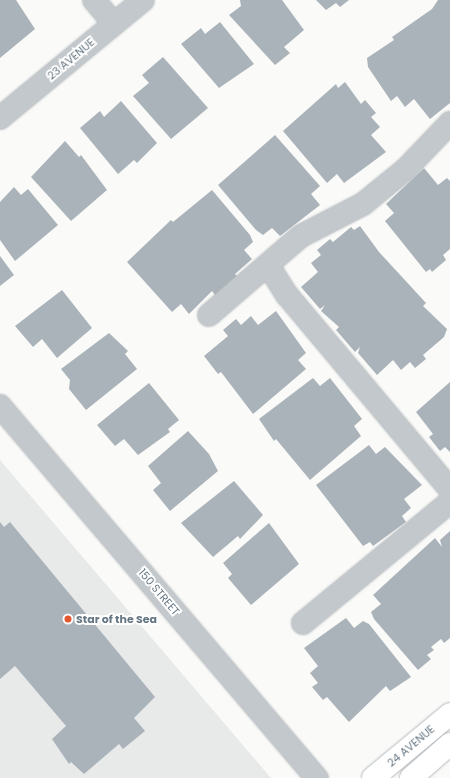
<!DOCTYPE html>
<style>
body{margin:0}
#map{position:relative;width:450px;height:778px;overflow:hidden;background:#fafaf8;font-family:Poppins,sans-serif}
div>[style]{position:absolute}
.built>*{inset:0;background:#e8e9e9}
.building>*{inset:0;background:#aab3b9}
.roads{filter:drop-shadow(0 0 1px #b5babe) drop-shadow(0 0 1px #b5babe)}
.minor>*{height:22px;margin:-11px;padding:0 11px;transform-origin:11px;border-radius:11px;background:#c3c8cc}
.major>*{height:22px;margin:-11px;padding:0 11px;transform-origin:11px;border-radius:11px;background:#fff}
.dots>*{width:11px;height:11px;translate:-50% -50%;box-sizing:border-box;border:2px solid #fff;border-radius:50%}
span{translate:-50% -50%;white-space:nowrap;text-align:center;line-height:1.15;-webkit-text-stroke:4px #fff;paint-order:stroke}
.street-label{font-size:11px;color:#657683}
.poi-label{font-size:11px;color:#657683;font-weight:700}
.left{translate:0 -50%;text-align:left}
</style>
<div id="map">
<div class="built">
<i style="clip-path:polygon(0 460px,271px 778px,0 778px)"></i>
</div>
<div class="building">
<i style="clip-path:polygon(0 0,16px 0,35px 29px,0 58px)"></i>
<i style="clip-path:polygon(240px 0,282px 0,304px 30px,284px 47px,290px 53px,275px 65px,229px 15px,241px 6px)"></i>
<i style="clip-path:polygon(316px 0,349px 0,340px 7px,336px 3px,326px 10px)"></i>
<i style="clip-path:polygon(438px 0,450px 0,450px 103px,430px 119px,414px 99px,405px 107px,397px 96px,391px 101px,368px 67px,367px 58px,394px 40px,392px 37px,432px 9px)"></i>
<i style="clip-path:polygon(220px 22px,254px 64px,219px 88px,181px 44px,201px 28px,205px 34px)"></i>
<i style="clip-path:polygon(163px 57px,208px 108px,171px 139px,133px 96px,149px 83px,142px 75px)"></i>
<i style="clip-path:polygon(345px 82px,361px 104px,365px 100px,376px 113px,371px 117px,380px 127px,371px 135px,386px 152px,344px 183px,337px 174px,327px 183px,283px 131px,336px 84px,338px 88px)"></i>
<i style="clip-path:polygon(121px 101px,157px 143px,137px 163px,134px 160px,118px 174px,80px 128px,100px 111px,104px 117px)"></i>
<i style="clip-path:polygon(275px 135px,320px 186px,311px 194px,320px 205px,280px 236px,272px 228px,263px 235px,256px 230px,218px 185px)"></i>
<i style="clip-path:polygon(65px 141px,79px 157px,81px 155px,107px 190px,71px 221px,31px 177px)"></i>
<i style="clip-path:polygon(424px 168px,438px 185px,447px 178px,450px 181px,450px 249px,443px 255px,446px 260px,432px 272px,430px 269px,426px 272px,385px 221px,394px 213px,386px 204px)"></i>
<i style="clip-path:polygon(14px 187px,21px 195px,28px 189px,58px 225px,15px 261px,0 240px,0 202px)"></i>
<i style="clip-path:polygon(212px 190px,250px 235px,253px 242px,244px 250px,252px 259px,235px 274px,237px 276px,215px 295px,212px 291px,189px 314px,181px 304px,172px 312px,127px 262px,171px 220px,173px 222px)"></i>
<i style="clip-path:polygon(360px 226px,379px 252px,426px 303px,423px 306px,447px 329px,444px 337px,423px 355px,426px 359px,415px 368px,410px 362px,401px 370px,393px 360px,377px 375px,358px 353px,360px 347px,355px 352px,336px 330px,339px 327px,321px 311px,325px 305px,320px 309px,301px 287px,318px 272px,311px 263px,321px 255px,317px 250px,330px 239px,333px 242px,351px 227px,354px 230px)"></i>
<i style="clip-path:polygon(0 256px,14px 275px,0 286px)"></i>
<i style="clip-path:polygon(62px 290px,92px 328px,57px 358px,42px 339px,33px 347px,15px 326px)"></i>
<i style="clip-path:polygon(276px 311px,306px 353px,298px 360px,306px 369px,253px 414px,221px 372px,218px 374px,204px 356px,228px 336px,223px 330px,236px 319px,241px 325px,251px 316px,258px 325px)"></i>
<i style="clip-path:polygon(109px 333px,128px 351px,125px 354px,137px 369px,86px 410px,69px 389px,70px 380px,61px 369px)"></i>
<i style="clip-path:polygon(313px 378px,320px 386px,330px 378px,362px 419px,354px 426px,361px 436px,310px 480px,276px 439px,274px 441px,259px 419px)"></i>
<i style="clip-path:polygon(450px 382px,450px 452px,445px 447px,440px 451px,429px 437px,433px 434px,416px 412px)"></i>
<i style="clip-path:polygon(149px 383px,179px 420px,168px 429px,170px 432px,138px 455px,124px 439px,115px 446px,97px 425px)"></i>
<i style="clip-path:polygon(188px 431px,209px 454px,218px 471px,170px 511px,153px 490px,161px 483px,148px 466px)"></i>
<i style="clip-path:polygon(369px 445px,376px 454px,385px 447px,422px 485px,404px 499px,411px 508px,402px 516px,406px 522px,373px 546px,370px 542px,363px 546px,316px 485px)"></i>
<i style="clip-path:polygon(234px 481px,263px 515px,240px 539px,238px 536px,213px 557px,181px 523px)"></i>
<i style="clip-path:polygon(0 522px,4px 527px,10px 522px,155px 697px,134px 718px,145px 731px,123px 749px,119px 744px,84px 774px,71px 762px,69px 764px,52px 739px,66px 726px,15px 666px,0 679px)"></i>
<i style="clip-path:polygon(269px 523px,299px 564px,251px 605px,228px 578px,232px 574px,223px 563px)"></i>
<i style="clip-path:polygon(450px 531px,450px 638px,444px 643px,441px 639px,431px 647px,434px 650px,427px 655px,431px 659px,418px 670px,374px 619px,371px 612px,381px 604px,373px 595px,435px 538px,442px 547px,440px 540px)"></i>
<i style="clip-path:polygon(346px 618px,354px 628px,363px 621px,369px 624px,411px 677px,390px 691px,386px 686px,349px 722px,327px 697px,323px 700px,312px 687px,318px 683px,310px 673px,318px 666px,304px 648px)"></i>
</div>
<div class="roads">
<div class="minor">
<i style="left:94px;top:0;width:31px;rotate:50deg"></i>
<i style="left:0;top:118px;width:185px;rotate:-39.5deg"></i>
<i style="left:268px;top:265px;width:36px;rotate:58deg"></i>
<i style="left:287px;top:295px;width:253px;rotate:50deg"></i>
<i style="left:209px;top:315px;width:121px;rotate:-40.7deg"></i>
<i style="left:301px;top:236px;width:70px;rotate:-27.3deg"></i>
<i style="left:363px;top:204px;width:55px;rotate:-39.1deg"></i>
<i style="left:406px;top:169px;width:64px;rotate:-46.3deg"></i>
<i style="left:0;top:406px;width:489px;rotate:49.6deg"></i>
<i style="left:303px;top:623px;width:190px;rotate:-39.5deg"></i>
</div>
<div class="major">
<i style="left:373px;top:778px;width:100px;rotate:-39.7deg"></i>
<i style="left:411px;top:778px;width:52px;rotate:-41.1deg"></i>
</div>
</div>
<div class="dots">
<i style="left:68px;top:619px;background:#e4572e"></i>
</div>
<div class="street-label">
<span style="left:71px;top:59px;rotate:-40deg">23 AVENUE</span>
<span style="left:159px;top:592px;rotate:50deg">150 STREET</span>
<span style="left:411px;top:746px;rotate:-40deg">24 AVENUE</span>
</div>
<div class="poi-label">
<span class="left" style="left:76px;top:619px">Star of the Sea</span>
</div>
</div>
